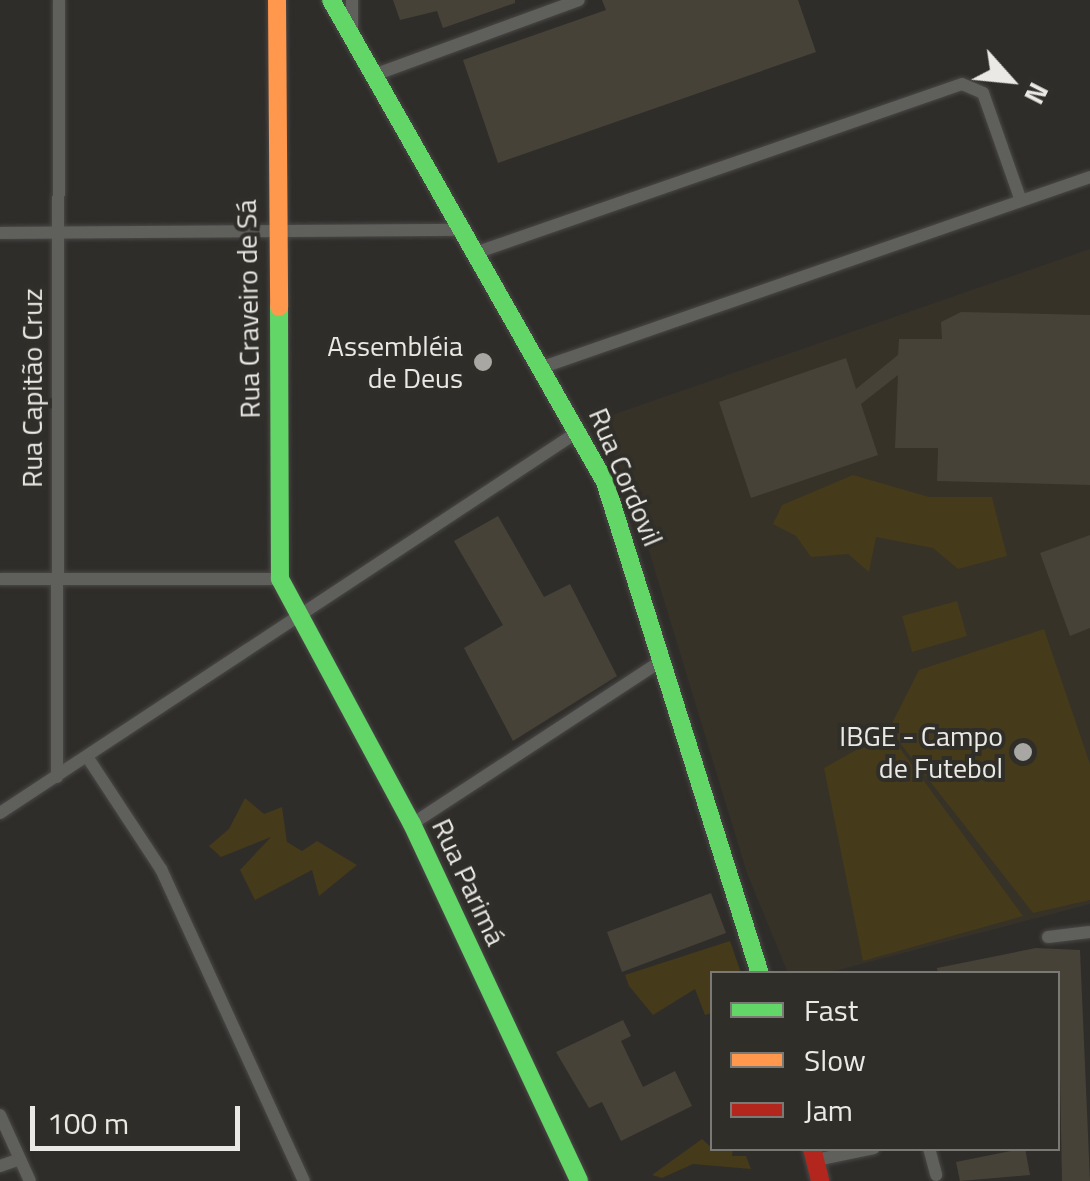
<!DOCTYPE html>
<meta charset="utf-8">
<style>
body{margin:0}
#map{position:relative;width:1090px;height:1181px;overflow:hidden;background:#2f2d2a;font-family:"Titillium Web",sans-serif}
div>[style]{position:absolute}
.built>*{inset:0;background:#363228}
.green>*{inset:0;background:#453a1a}
.building>*{inset:0;background:#464238}
.roads{filter:drop-shadow(0 0 2px #494846) drop-shadow(0 0 2px #494846)}
.street>*{height:12px;margin:-6px;padding:0 6px;transform-origin:6px;border-radius:6px;background:#5f5f5c}
.fast>*{height:18px;margin:-9px;padding:0 9px;transform-origin:9px;border-radius:9px;background:#63d668}
.slow>*{height:18px;margin:-9px;padding:0 9px;transform-origin:9px;border-radius:9px;background:#ff974d}
.jam>*{height:18px;margin:-9px;padding:0 9px;transform-origin:9px;border-radius:9px;background:#b3261e}
.dots>*{width:28px;height:28px;translate:-50% -50%;box-sizing:border-box;border:5px solid #302e29;border-radius:50%}
span{translate:-50% -50%;white-space:nowrap;text-align:center;line-height:1.15;-webkit-text-stroke:8px #302e29;paint-order:stroke}
.street-label{font-size:28px;color:#eae9e6}
.poi-label{font-size:28px;color:#eae9e6}
.right{translate:-100% -50%;text-align:right}
.legend{position:absolute;left:710px;top:971px;width:350px;height:180px;box-sizing:border-box;background:#302e29;border:2px solid #7a7975;margin:0;padding:12px 18px;list-style:none;font-size:30px;color:#eae9e6}
.legend li{display:flex;align-items:center;gap:20px;height:50px}
.legend b{width:50px;border:2px solid #7a7975}
.north{position:absolute;left:960px;top:30px;width:100px;height:100px;-webkit-text-stroke:8px #302e29;paint-order:stroke;rotate:117deg;font-size:28px;font-weight:700;line-height:40px;text-align:center;color:#eae9e6}
.north::after{content:'';display:block;margin:auto;width:35px;height:45px;background:#eae9e6;clip-path:polygon(50% 0,100% 100%,50% 72%,0 100%)}
.scale{position:absolute;left:30px;top:1106px;width:210px;height:45px;box-sizing:border-box;border:5px solid #eae9e6;border-top:0;padding-left:12px;font-size:30px;line-height:35px;white-space:nowrap;color:#eae9e6;-webkit-text-stroke:8px #302e29;paint-order:stroke}
</style>
<div id="map">
<div class="built">
<i style="clip-path:polygon(1090px 249px,1090px 904px,827px 973px,788px 973px,747px 873px,632px 495px,598px 420px)"></i>
</div>
<div class="green">
<i style="clip-path:polygon(853px 475px,929px 497px,992px 497px,1007px 556px,958px 569px,933px 548px,876px 537px,869px 572px,848px 554px,811px 557px,796px 536px,773px 524px,782px 505px)"></i>
<i style="clip-path:polygon(957px 601px,967px 636px,912px 652px,902px 616px)"></i>
<i style="clip-path:polygon(1044px 629px,1090px 764px,1090px 900px,1033px 913px,889px 729px,919px 670px)"></i>
<i style="clip-path:polygon(888px 732px,1023px 916px,863px 961px,824px 768px)"></i>
<i style="clip-path:polygon(245px 798px,264px 814px,282px 807px,287px 842px,302px 851px,317px 841px,357px 865px,319px 896px,312px 870px,255px 900px,240px 870px,271px 837px,221px 857px,209px 846px,229px 829px)"></i>
<i style="clip-path:polygon(730px 941px,741px 973px,712px 974px,712px 1013px,705px 1015px,695px 989px,653px 1015px,629px 986px,625px 975px)"></i>
<i style="clip-path:polygon(702px 1139px,712px 1148px,733px 1149px,732px 1156px,746px 1156px,751px 1169px,693px 1164px,662px 1178px,652px 1175px)"></i>
</div>
<div class="building">
<i style="clip-path:polygon(393px 0,515px 0,515px 3px,443px 28px,437px 11px,400px 20px)"></i>
<i style="clip-path:polygon(602px 0,798px 0,816px 52px,498px 163px,463px 60px,606px 10px)"></i>
<i style="clip-path:polygon(961px 312px,1090px 315px,1090px 485px,937px 481px,938px 448px,895px 448px,898px 375px,861px 404px,878px 455px,751px 498px,719px 402px,846px 358px,856px 389px,898px 355px,899px 339px,942px 339px,941px 322px)"></i>
<i style="clip-path:polygon(498px 516px,544px 597px,570px 584px,617px 676px,513px 741px,464px 648px,503px 625px,454px 541px)"></i>
<i style="clip-path:polygon(1090px 535px,1090px 628px,1070px 636px,1040px 553px)"></i>
<i style="clip-path:polygon(711px 893px,726px 933px,622px 972px,607px 932px)"></i>
<i style="clip-path:polygon(1036px 948px,1080px 950px,1090px 1181px,1062px 1181px,1058px 974px,938px 974px,937px 968px)"></i>
<i style="clip-path:polygon(623px 1020px,631px 1036px,621px 1041px,643px 1087px,675px 1071px,692px 1106px,621px 1141px,602px 1102px,589px 1108px,556px 1052px)"></i>
<i style="clip-path:polygon(1025px 1148px,1030px 1175px,960px 1181px,956px 1162px)"></i>
</div>
<div class="roads">
<div class="street">
<i style="left:352px;top:0;width:32px;rotate:90deg"></i>
<i style="left:374px;top:75px;width:218px;rotate:-20.1deg"></i>
<i style="left:0;top:233px;width:464px;rotate:-0.4deg"></i>
<i style="left:478px;top:252px;width:512px;rotate:-19.14deg"></i>
<i style="left:962px;top:84px;width:23px;rotate:23deg"></i>
<i style="left:983px;top:93px;width:114px;rotate:70.6deg"></i>
<i style="left:543px;top:367px;width:579px;rotate:-19.15deg"></i>
<i style="left:0;top:579px;width:280px"></i>
<i style="left:88px;top:758px;width:133px;rotate:56.7deg"></i>
<i style="left:161px;top:869px;width:343px;rotate:65.4deg"></i>
<i style="left:57px;top:777px;width:777px;rotate:-89.85deg"></i>
<i style="left:0;top:813px;width:694px;rotate:-33.42deg"></i>
<i style="left:412px;top:824px;width:298px;rotate:-33.2deg"></i>
<i style="left:1048px;top:937px;width:42px;rotate:-6.8deg"></i>
<i style="left:0;top:1115px;width:72px;rotate:65.6deg"></i>
<i style="left:929px;top:1148px;width:28px;rotate:75deg"></i>
<i style="left:816px;top:1160px;width:59px;rotate:-11.7deg"></i>
<i style="left:0;top:1166px;width:21px;rotate:-19deg"></i>
</div>
<div class="fast">
<i style="left:331px;top:0;width:554px;rotate:60.38deg"></i>
<i style="left:605px;top:482px;width:516px;rotate:72.51deg"></i>
<i style="left:279px;top:307px;width:272px;rotate:89.8deg"></i>
<i style="left:280px;top:579px;width:278px;rotate:61.7deg"></i>
<i style="left:412px;top:824px;width:394px;rotate:64.9deg"></i>
</div>
<div class="slow">
<i style="left:277px;top:0;width:307px;rotate:89.6deg"></i>
</div>
<div class="jam">
<i style="left:812px;top:1148px;width:34px;rotate:76deg"></i>
</div>
</div>
<div class="dots">
<i style="left:483px;top:362px;background:#a9a7a4"></i>
<i style="left:1023px;top:752px;background:#a9a7a4"></i>
</div>
<div class="street-label">
<span style="left:248px;top:309px;rotate:-91deg">Rua Craveiro de Sá</span>
<span style="left:32px;top:388px;rotate:-90deg">Rua Capitão Cruz</span>
<span style="left:626px;top:477px;rotate:67deg">Rua Cordovil</span>
<span style="left:469px;top:882px;rotate:65deg">Rua Parimá</span>
</div>
<div class="poi-label">
<span class="right" style="left:463px;top:362px">Assembléia<br>de Deus</span>
<span class="right" style="left:1003px;top:752px">IBGE - Campo<br>de Futebol</span>
</div>
<ul class="legend">
<li><b style="height:12px;background:#63d668"></b>Fast</li>
<li><b style="height:12px;background:#ff974d"></b>Slow</li>
<li><b style="height:12px;background:#b3261e"></b>Jam</li>
</ul>
<div class="north">N</div>
<div class="scale">100 m</div>
</div>
